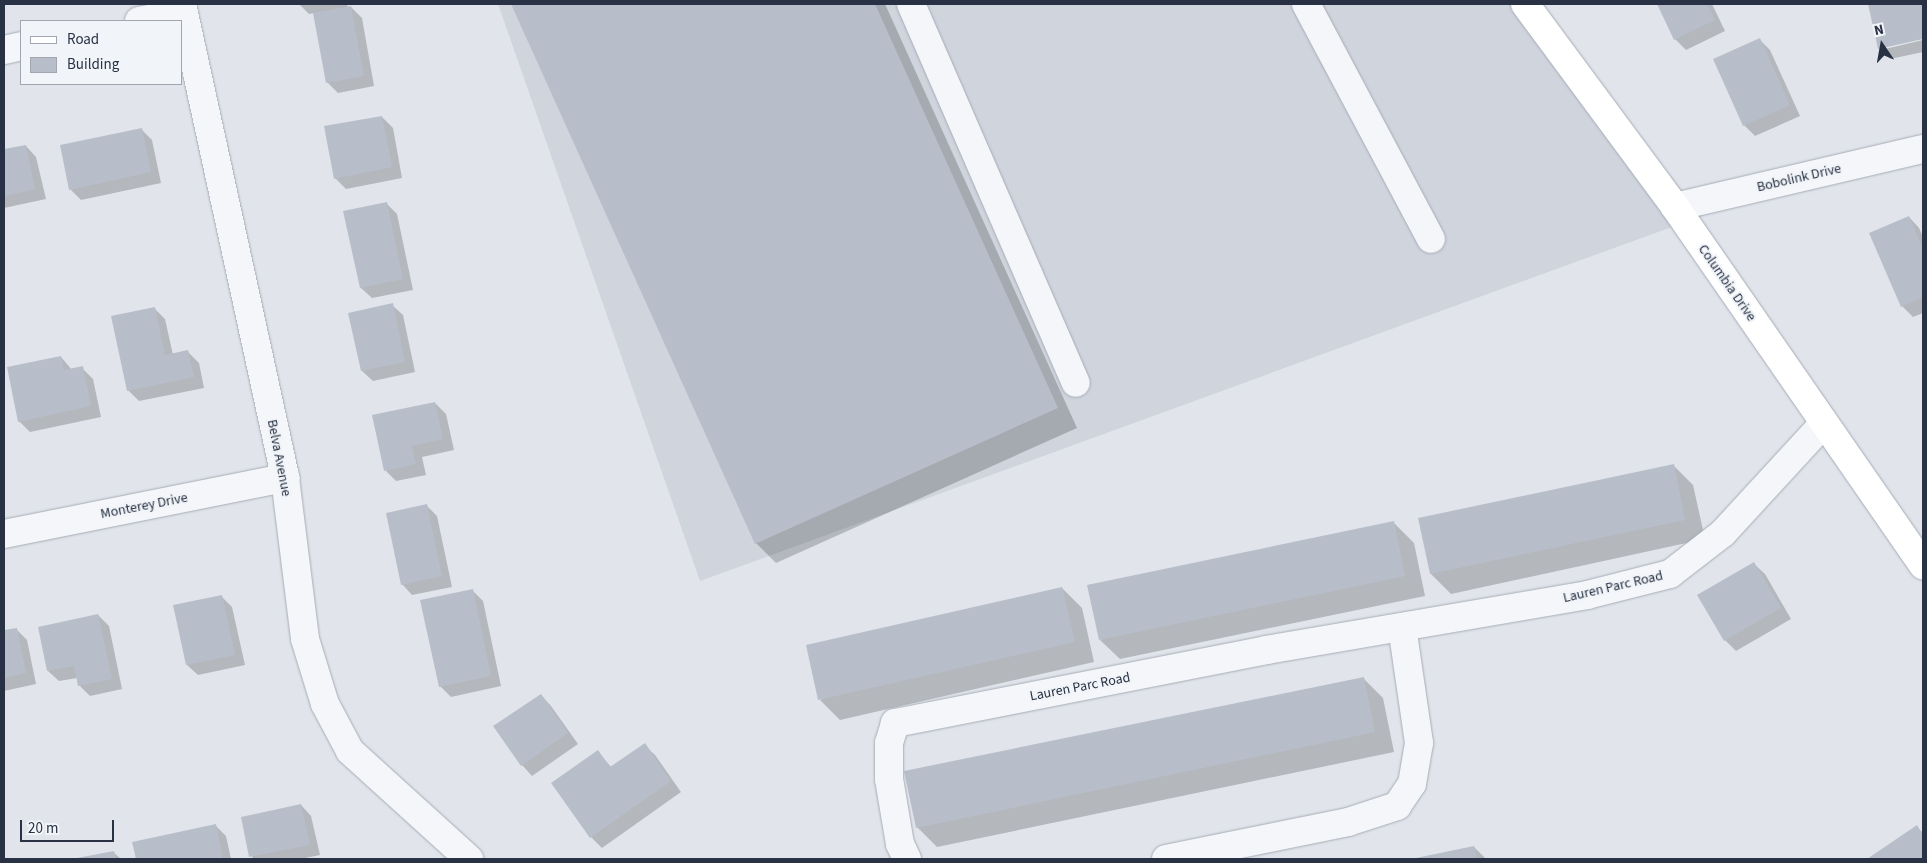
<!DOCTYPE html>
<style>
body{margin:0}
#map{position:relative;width:1927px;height:863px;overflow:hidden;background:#e1e5eb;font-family:"Source Sans 3",sans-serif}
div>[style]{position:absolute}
.built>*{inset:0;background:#cfd4dd}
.shadow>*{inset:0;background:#0003}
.building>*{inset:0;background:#b8bec9}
.roads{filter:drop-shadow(0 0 1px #a6acb6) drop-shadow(0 0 1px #a6acb6)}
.minor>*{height:28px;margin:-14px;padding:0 14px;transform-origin:14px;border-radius:14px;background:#f4f6f9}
.major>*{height:28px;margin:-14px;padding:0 14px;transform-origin:14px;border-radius:14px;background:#fff}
span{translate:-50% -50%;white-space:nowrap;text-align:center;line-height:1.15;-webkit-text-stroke:4px #f1f4f8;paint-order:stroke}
.street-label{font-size:14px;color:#283244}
.frame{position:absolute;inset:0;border:5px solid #283244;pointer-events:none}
.legend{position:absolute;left:20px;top:20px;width:162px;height:65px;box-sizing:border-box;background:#f1f4f8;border:1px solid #a1a6b0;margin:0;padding:6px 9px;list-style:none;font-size:15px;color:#283244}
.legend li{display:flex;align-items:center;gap:10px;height:25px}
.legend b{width:25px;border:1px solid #a1a6b0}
.north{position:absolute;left:1857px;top:20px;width:50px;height:50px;-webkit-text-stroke:4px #f1f4f8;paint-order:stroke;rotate:348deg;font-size:14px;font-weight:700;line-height:20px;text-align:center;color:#283244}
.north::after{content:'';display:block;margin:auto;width:18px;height:22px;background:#283244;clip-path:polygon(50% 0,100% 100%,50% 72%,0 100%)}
.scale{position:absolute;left:20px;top:820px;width:94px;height:22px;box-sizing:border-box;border:2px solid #283244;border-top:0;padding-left:6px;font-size:15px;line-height:18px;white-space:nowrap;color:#283244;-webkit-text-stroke:4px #f1f4f8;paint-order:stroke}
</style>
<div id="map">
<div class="built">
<i style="clip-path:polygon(498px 4px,1532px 4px,1702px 216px,700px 581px)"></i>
</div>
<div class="shadow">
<i style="clip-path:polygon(299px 4px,347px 4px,348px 8px,351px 7px,362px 18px,374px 86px,338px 93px,327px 82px,314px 13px,309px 14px)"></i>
<i style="clip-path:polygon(513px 4px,885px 4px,1077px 428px,776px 563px,756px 543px)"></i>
<i style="clip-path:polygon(1658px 4px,1712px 4px,1725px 31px,1686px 50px,1675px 39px)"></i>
<i style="clip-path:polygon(1870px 4px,1923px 4px,1923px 38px,1885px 46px,1885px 49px,1923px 40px,1923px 52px,1890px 59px,1879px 48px)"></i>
<i style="clip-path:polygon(1759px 39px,1770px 50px,1800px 116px,1755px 136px,1744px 125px)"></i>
<i style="clip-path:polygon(382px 117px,393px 128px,402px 178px,346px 189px,335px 178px)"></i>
<i style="clip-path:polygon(141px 129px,152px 140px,161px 183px,81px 200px,70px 189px)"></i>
<i style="clip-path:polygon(26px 146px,36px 157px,46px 199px,4px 208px,4px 151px)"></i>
<i style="clip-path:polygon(386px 203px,397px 214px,413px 290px,372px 298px,361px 288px)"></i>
<i style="clip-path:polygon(1909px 217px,1919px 228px,1923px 237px,1923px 313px,1913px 317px,1902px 306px)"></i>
<i style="clip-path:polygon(392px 305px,403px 315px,415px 372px,373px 381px,362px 371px)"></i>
<i style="clip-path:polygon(155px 309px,165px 319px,173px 355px,188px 352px,199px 363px,204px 388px,139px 401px,128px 390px)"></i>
<i style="clip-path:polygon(61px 357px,72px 370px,82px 368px,93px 379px,101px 417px,30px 432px,19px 421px)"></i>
<i style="clip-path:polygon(435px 403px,446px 414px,454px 450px,422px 457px,426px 475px,396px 481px,386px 471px)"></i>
<i style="clip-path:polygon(1673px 465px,1693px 485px,1705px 539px,1451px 594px,1431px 574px,1419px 519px)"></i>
<i style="clip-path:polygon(427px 506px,437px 516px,452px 587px,412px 595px,402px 584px)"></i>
<i style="clip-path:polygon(1394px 523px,1414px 543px,1425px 596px,1120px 659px,1100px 640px)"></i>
<i style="clip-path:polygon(1754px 564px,1765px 574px,1791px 619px,1736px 651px,1725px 640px)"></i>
<i style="clip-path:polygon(1062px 588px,1082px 608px,1094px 662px,840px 720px,820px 700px)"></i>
<i style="clip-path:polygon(472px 590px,483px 601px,501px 686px,451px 697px,440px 686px)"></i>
<i style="clip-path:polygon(221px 596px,232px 607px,245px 665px,198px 675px,187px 665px)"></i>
<i style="clip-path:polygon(98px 615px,109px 626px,122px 689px,90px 696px,79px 685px,77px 678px,59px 681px,48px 671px)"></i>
<i style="clip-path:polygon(16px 629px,27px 640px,36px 684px,4px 691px,4px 632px)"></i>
<i style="clip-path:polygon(1363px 678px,1383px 698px,1394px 752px,937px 847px,917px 827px)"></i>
<i style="clip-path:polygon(541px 695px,551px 706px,578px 744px,532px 776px,522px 765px)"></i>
<i style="clip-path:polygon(644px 745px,655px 755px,681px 792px,602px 848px,591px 837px,597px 751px,612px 768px)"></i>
<i style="clip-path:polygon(301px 805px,311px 816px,320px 855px,300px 859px,253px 859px,242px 818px)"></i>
<i style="clip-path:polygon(215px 825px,226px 836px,231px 859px,137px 859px,134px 843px)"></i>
<i style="clip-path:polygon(1917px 827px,1923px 833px,1923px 859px,1869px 859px)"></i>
<i style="clip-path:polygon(1474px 847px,1486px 859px,1418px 859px)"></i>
<i style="clip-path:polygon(113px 852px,121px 859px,79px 859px)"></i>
</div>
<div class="building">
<i style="clip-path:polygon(511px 4px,875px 4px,1058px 408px,755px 544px)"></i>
<i style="clip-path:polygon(1657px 4px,1707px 4px,1715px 20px,1674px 40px)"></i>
<i style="clip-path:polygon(1868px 4px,1923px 4px,1923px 39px,1878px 49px)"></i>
<i style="clip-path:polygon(351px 6px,364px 76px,326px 83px,313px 13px)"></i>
<i style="clip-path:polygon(1760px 38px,1790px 105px,1743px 126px,1713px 59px)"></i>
<i style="clip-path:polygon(382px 116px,392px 167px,334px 179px,324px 126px)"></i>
<i style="clip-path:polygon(142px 128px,151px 172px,69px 190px,60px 145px)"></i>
<i style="clip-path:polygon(26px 145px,35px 189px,4px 196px,4px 149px)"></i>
<i style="clip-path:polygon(387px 202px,403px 279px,360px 288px,343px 211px)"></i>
<i style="clip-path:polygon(1909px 216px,1923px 249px,1923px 297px,1901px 307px,1869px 233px)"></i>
<i style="clip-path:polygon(393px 303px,405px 362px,361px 371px,348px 313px)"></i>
<i style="clip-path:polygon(155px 307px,165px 355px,188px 350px,194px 377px,127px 391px,111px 316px)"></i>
<i style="clip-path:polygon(61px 356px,64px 370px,83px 366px,91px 406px,18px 422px,7px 367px)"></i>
<i style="clip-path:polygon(435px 402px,443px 439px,412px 446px,416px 464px,384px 471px,372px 415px)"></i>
<i style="clip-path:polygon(1674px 464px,1685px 520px,1430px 574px,1418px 518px)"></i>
<i style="clip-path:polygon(427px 504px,442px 576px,401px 585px,386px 513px)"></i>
<i style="clip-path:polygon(1394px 521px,1405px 576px,1099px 640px,1087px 585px)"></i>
<i style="clip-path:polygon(1754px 562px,1781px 608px,1724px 641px,1697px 595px)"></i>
<i style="clip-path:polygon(1062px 587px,1075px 642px,818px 700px,806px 645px)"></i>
<i style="clip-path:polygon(473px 589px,491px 676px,439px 687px,420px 600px)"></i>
<i style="clip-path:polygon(222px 595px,235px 655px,186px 665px,173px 605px)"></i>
<i style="clip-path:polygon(98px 614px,112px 679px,78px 686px,74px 666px,47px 671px,38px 627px)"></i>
<i style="clip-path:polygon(17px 628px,26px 673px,4px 678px,4px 630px)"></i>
<i style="clip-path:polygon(1364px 677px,1375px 732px,916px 828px,904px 771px)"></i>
<i style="clip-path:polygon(541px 694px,568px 733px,521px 766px,493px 726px)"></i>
<i style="clip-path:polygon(645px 743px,671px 781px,590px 838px,551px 783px,598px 750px,610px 767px)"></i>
<i style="clip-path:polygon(301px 804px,310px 845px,249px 857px,241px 817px)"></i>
<i style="clip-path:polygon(216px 824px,223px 859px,136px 859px,132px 842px)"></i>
<i style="clip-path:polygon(1917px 825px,1923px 835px,1923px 859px,1867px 859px)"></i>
<i style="clip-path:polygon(1474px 846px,1477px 859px,1416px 859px,1416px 858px)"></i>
<i style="clip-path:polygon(114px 851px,116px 859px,77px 859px,77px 858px)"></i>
</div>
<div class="roads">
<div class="minor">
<i style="left:182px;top:4px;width:485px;rotate:77.7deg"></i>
<i style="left:285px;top:478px;width:162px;rotate:82.9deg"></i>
<i style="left:305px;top:639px;width:68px;rotate:72.9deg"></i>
<i style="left:325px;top:704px;width:53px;rotate:62deg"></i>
<i style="left:350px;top:751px;width:161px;rotate:42.2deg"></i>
<i style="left:911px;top:4px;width:413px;rotate:66.5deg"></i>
<i style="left:1306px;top:4px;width:266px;rotate:62deg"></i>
<i style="left:139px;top:21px;width:45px;rotate:-11.6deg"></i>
<i style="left:4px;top:50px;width:17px;rotate:-13deg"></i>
<i style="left:1675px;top:207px;width:255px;rotate:-13.2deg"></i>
<i style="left:4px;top:534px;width:287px;rotate:-11.3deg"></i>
<i style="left:907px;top:859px;width:17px;rotate:-115deg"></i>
<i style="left:900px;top:844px;width:66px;rotate:-99.6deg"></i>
<i style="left:889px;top:779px;width:36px;rotate:-90deg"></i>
<i style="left:889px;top:743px;width:21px;rotate:-73deg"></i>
<i style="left:895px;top:723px;width:378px;rotate:-11.1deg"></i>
<i style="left:1266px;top:650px;width:326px;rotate:-9.7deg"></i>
<i style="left:1587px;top:595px;width:86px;rotate:-14.2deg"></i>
<i style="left:1670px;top:574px;width:67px;rotate:-37.7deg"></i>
<i style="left:1723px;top:533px;width:149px;rotate:-47.4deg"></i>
<i style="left:1166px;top:859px;width:186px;rotate:-11.5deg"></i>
<i style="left:1348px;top:822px;width:52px;rotate:-18.1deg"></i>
<i style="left:1397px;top:806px;width:27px;rotate:-56deg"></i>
<i style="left:1412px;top:784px;width:42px;rotate:-80.3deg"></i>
<i style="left:1419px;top:743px;width:117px;rotate:-98.3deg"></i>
</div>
<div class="major">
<i style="left:1525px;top:4px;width:252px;rotate:53.5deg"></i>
<i style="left:1675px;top:207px;width:436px;rotate:55.3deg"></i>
</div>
</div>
<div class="street-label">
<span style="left:1799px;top:178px;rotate:-13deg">Bobolink Drive</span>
<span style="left:1727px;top:283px;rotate:55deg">Columbia Drive</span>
<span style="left:279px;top:458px;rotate:79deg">Belva Avenue</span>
<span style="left:144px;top:506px;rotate:-11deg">Monterey Drive</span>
<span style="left:1613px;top:587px;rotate:-13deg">Lauren Parc Road</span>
<span style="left:1080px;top:687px;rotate:-11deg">Lauren Parc Road</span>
</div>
<div class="frame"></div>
<ul class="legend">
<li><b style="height:6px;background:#fff"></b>Road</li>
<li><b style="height:14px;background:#b8bec9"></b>Building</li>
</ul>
<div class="north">N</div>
<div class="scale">20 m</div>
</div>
